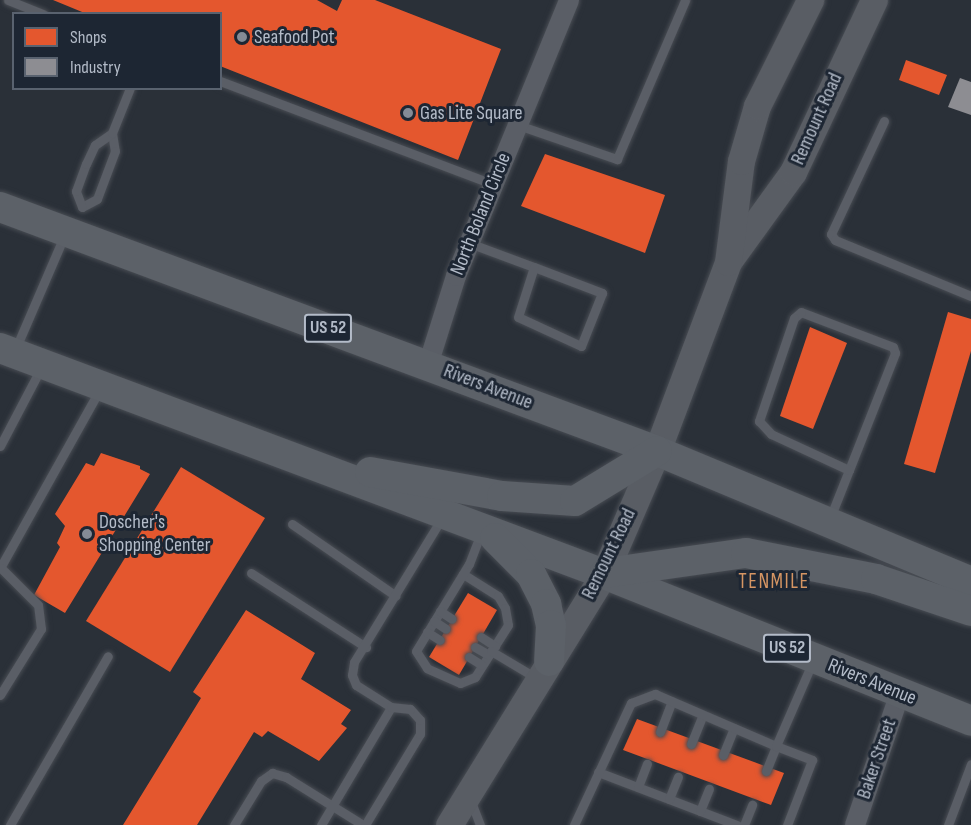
<!DOCTYPE html>
<style>
body{margin:0}
#map{position:relative;width:971px;height:825px;overflow:hidden;background:#2a3038;font-family:"Sofia Sans Condensed",sans-serif}
div>[style]{position:absolute}
.shops>*{inset:0;background:#e4572e}
.industry>*{inset:0;background:#8d8d92}
.roads{filter:drop-shadow(0 0 2px #484c53) drop-shadow(0 0 2px #484c53)}
.service>*{height:9px;margin:-4.5px;padding:0 4.5px;transform-origin:4.5px;border-radius:4.5px;background:#5a5e66}
.minor>*{height:20px;margin:-10px;padding:0 10px;transform-origin:10px;border-radius:10px;background:#5a5e66}
.secondary>*{height:27px;margin:-13.5px;padding:0 13.5px;transform-origin:13.5px;border-radius:13.5px;background:#595d64}
.primary>*{height:30px;margin:-15px;padding:0 15px;transform-origin:15px;border-radius:15px;background:#5c6168}
.dots>*{width:16px;height:16px;translate:-50% -50%;box-sizing:border-box;border:3px solid #1d2633;border-radius:50%}
span{translate:-50% -50%;white-space:nowrap;text-align:center;line-height:1.15;-webkit-text-stroke:6px #1d2633;paint-order:stroke}
.shield-label span{padding:2px 4px;background:#1d2633;border:2px solid;border-radius:4px;-webkit-text-stroke-width:0}
.shield-label{font-size:18px;color:#b4bcc9;font-weight:700}
.poi-label{font-size:20px;color:#b4bcc9}
.left{translate:0 -50%;text-align:left}
.street-label{font-size:20px;color:#b4bcc9}
.neighbourhood-label{font-size:21px;color:#d59563;letter-spacing:1.5px}
.legend{position:absolute;left:12px;top:12px;width:210px;height:78px;box-sizing:border-box;background:#1d2633;border:2px solid #59626f;margin:0;padding:8px 10px;list-style:none;font-size:18px;color:#b4bcc9}
.legend li{display:flex;align-items:center;gap:12px;height:30px}
.legend b{width:30px;border:2px solid #59626f}
</style>
<div id="map">
<div class="shops">
<i style="clip-path:polygon(53px 0,317px 0,337px 11px,342px 0,375px 0,501px 49px,458px 160px,220px 66px,220px 14px,87px 14px)"></i>
<i style="clip-path:polygon(906px 60px,947px 75px,939px 95px,899px 80px)"></i>
<i style="clip-path:polygon(545px 154px,665px 195px,645px 253px,521px 206px)"></i>
<i style="clip-path:polygon(948px 312px,971px 319px,971px 351px,935px 473px,904px 464px)"></i>
<i style="clip-path:polygon(810px 327px,847px 343px,813px 429px,780px 416px)"></i>
<i style="clip-path:polygon(101px 453px,140px 466px,140px 469px,150px 474px,65px 613px,34px 595px,60px 547px,57px 543px,65px 526px,55px 514px,86px 463px,94px 466px)"></i>
<i style="clip-path:polygon(181px 467px,265px 518px,170px 672px,86px 621px)"></i>
<i style="clip-path:polygon(468px 593px,497px 610px,459px 675px,429px 657px)"></i>
<i style="clip-path:polygon(246px 610px,315px 653px,301px 679px,351px 710px,341px 724px,347px 728px,319px 761px,268px 731px,262px 737px,254px 732px,197px 825px,123px 825px,201px 698px,193px 692px)"></i>
<i style="clip-path:polygon(637px 719px,784px 773px,771px 805px,623px 750px)"></i>
</div>
<div class="industry">
<i style="clip-path:polygon(960px 78px,971px 82px,971px 115px,948px 107px)"></i>
</div>
<div class="roads">
<div class="service">
<i style="left:8px;top:0;width:38px;rotate:22deg"></i>
<i style="left:220px;top:81px;width:292px;rotate:20.7deg"></i>
<i style="left:884px;top:121px;width:125px;rotate:115.1deg"></i>
<i style="left:831px;top:234px;width:7px;rotate:56deg"></i>
<i style="left:835px;top:240px;width:147px;rotate:22.4deg"></i>
<i style="left:518px;top:125px;width:105px;rotate:19deg"></i>
<i style="left:617px;top:159px;width:173px;rotate:-66.8deg"></i>
<i style="left:112px;top:133px;width:18px;rotate:81deg"></i>
<i style="left:115px;top:151px;width:51px;rotate:110.6deg"></i>
<i style="left:97px;top:199px;width:17px;rotate:152deg"></i>
<i style="left:82px;top:207px;width:17px;rotate:-111deg"></i>
<i style="left:76px;top:191px;width:29px;rotate:-70deg"></i>
<i style="left:86px;top:164px;width:21px;rotate:-65deg"></i>
<i style="left:95px;top:145px;width:21px;rotate:-35deg"></i>
<i style="left:112px;top:133px;width:48px;rotate:-68.2deg"></i>
<i style="left:469px;top:243px;width:69px;rotate:20.3deg"></i>
<i style="left:534px;top:267px;width:73px;rotate:20.9deg"></i>
<i style="left:602px;top:293px;width:57px;rotate:111.6deg"></i>
<i style="left:581px;top:346px;width:69px;rotate:-155.3deg"></i>
<i style="left:518px;top:317px;width:52px;rotate:-72.3deg"></i>
<i style="left:15px;top:350px;width:124px;rotate:-66.7deg"></i>
<i style="left:0;top:446px;width:88px;rotate:-62.3deg"></i>
<i style="left:830px;top:518px;width:52px;rotate:-68.4deg"></i>
<i style="left:849px;top:470px;width:126px;rotate:-68.5deg"></i>
<i style="left:895px;top:353px;width:6px;rotate:-108deg"></i>
<i style="left:893px;top:347px;width:98px;rotate:-159.2deg"></i>
<i style="left:801px;top:312px;width:9px;rotate:139deg"></i>
<i style="left:794px;top:318px;width:109px;rotate:108.8deg"></i>
<i style="left:759px;top:421px;width:18px;rotate:47deg"></i>
<i style="left:771px;top:434px;width:86px;rotate:24.8deg"></i>
<i style="left:292px;top:524px;width:126px;rotate:34.7deg"></i>
<i style="left:0;top:568px;width:203px;rotate:-60.8deg"></i>
<i style="left:251px;top:573px;width:137px;rotate:32.8deg"></i>
<i style="left:463px;top:574px;width:41px;rotate:32.2deg"></i>
<i style="left:498px;top:596px;width:14px;rotate:60deg"></i>
<i style="left:505px;top:608px;width:17px;rotate:80deg"></i>
<i style="left:508px;top:625px;width:62px;rotate:122.4deg"></i>
<i style="left:475px;top:677px;width:16px;rotate:158deg"></i>
<i style="left:460px;top:683px;width:36px;rotate:-156deg"></i>
<i style="left:427px;top:668px;width:20px;rotate:-123deg"></i>
<i style="left:416px;top:651px;width:102px;rotate:-58.7deg"></i>
<i style="left:469px;top:564px;width:34px;rotate:-69deg"></i>
<i style="left:440px;top:611px;width:14px;rotate:34deg"></i>
<i style="left:434px;top:621px;width:14px;rotate:34deg"></i>
<i style="left:427px;top:632px;width:15px;rotate:32deg"></i>
<i style="left:481px;top:637px;width:17px;rotate:33deg"></i>
<i style="left:475px;top:647px;width:16px;rotate:30deg"></i>
<i style="left:491px;top:651px;width:55px;rotate:30.8deg"></i>
<i style="left:469px;top:657px;width:15px;rotate:32deg"></i>
<i style="left:0;top:695px;width:78px;rotate:-58.2deg"></i>
<i style="left:41px;top:629px;width:24px;rotate:-97deg"></i>
<i style="left:38px;top:605px;width:52px;rotate:-135deg"></i>
<i style="left:660px;top:732px;width:33px;rotate:-69deg"></i>
<i style="left:691px;top:744px;width:31px;rotate:-68deg"></i>
<i style="left:723px;top:755px;width:29px;rotate:-68deg"></i>
<i style="left:766px;top:771px;width:27px;rotate:-68deg"></i>
<i style="left:776px;top:746px;width:39px;rotate:21deg"></i>
<i style="left:812px;top:760px;width:70px;rotate:111deg"></i>
<i style="left:598px;top:772px;width:149px;rotate:20.9deg"></i>
<i style="left:638px;top:787px;width:25px;rotate:-69deg"></i>
<i style="left:470px;top:799px;width:28px;rotate:69deg"></i>
<i style="left:669px;top:799px;width:24px;rotate:-68deg"></i>
<i style="left:700px;top:811px;width:24px;rotate:-68deg"></i>
<i style="left:10px;top:825px;width:195px;rotate:-59.9deg"></i>
<i style="left:234px;top:825px;width:52px;rotate:-58.5deg"></i>
<i style="left:261px;top:781px;width:14px;rotate:-36deg"></i>
<i style="left:272px;top:773px;width:15px;rotate:16deg"></i>
<i style="left:286px;top:777px;width:91px;rotate:31.9deg"></i>
<i style="left:321px;top:825px;width:137px;rotate:-59.3deg"></i>
<i style="left:391px;top:707px;width:41px;rotate:-147.8deg"></i>
<i style="left:356px;top:685px;width:11px;rotate:-112deg"></i>
<i style="left:352px;top:675px;width:13px;rotate:-81deg"></i>
<i style="left:354px;top:662px;width:169px;rotate:-58.6deg"></i>
<i style="left:365px;top:825px;width:106px;rotate:-58.9deg"></i>
<i style="left:420px;top:734px;width:14px;rotate:-90deg"></i>
<i style="left:420px;top:720px;width:15px;rotate:-132deg"></i>
<i style="left:410px;top:709px;width:19px;rotate:-174deg"></i>
<i style="left:574px;top:825px;width:135px;rotate:-65deg"></i>
<i style="left:631px;top:703px;width:26px;rotate:-21deg"></i>
<i style="left:655px;top:694px;width:132px;rotate:23.3deg"></i>
<i style="left:776px;top:746px;width:93px;rotate:-66.5deg"></i>
<i style="left:744px;top:825px;width:22px;rotate:-68deg"></i>
<i style="left:948px;top:825px;width:65px;rotate:-69.3deg"></i>
</div>
<div class="minor">
<i style="left:428px;top:365px;width:93px;rotate:-72.5deg"></i>
<i style="left:456px;top:276px;width:298px;rotate:-67.7deg"></i>
<i style="left:855px;top:825px;width:139px;rotate:-71.2deg"></i>
</div>
<div class="secondary">
<i style="left:730px;top:259px;width:107px;rotate:-54.1deg"></i>
<i style="left:793px;top:172px;width:190px;rotate:-64.8deg"></i>
<i style="left:449px;top:825px;width:295px;rotate:-58.3deg"></i>
<i style="left:604px;top:574px;width:134px;rotate:-66.7deg"></i>
<i style="left:657px;top:451px;width:202px;rotate:-69.4deg"></i>
<i style="left:728px;top:262px;width:102px;rotate:-82.7deg"></i>
<i style="left:741px;top:161px;width:57px;rotate:-73.8deg"></i>
<i style="left:757px;top:106px;width:119px;rotate:-63.4deg"></i>
</div>
<div class="primary">
<i style="left:0;top:207px;width:701px;rotate:20.37deg"></i>
<i style="left:657px;top:451px;width:340px;rotate:22.6deg"></i>
<i style="left:0;top:348px;width:645px;rotate:20.51deg"></i>
<i style="left:604px;top:574px;width:395px;rotate:21.8deg"></i>
<i style="left:370px;top:472px;width:134px;rotate:10.3deg"></i>
<i style="left:502px;top:496px;width:73px;rotate:3.9deg"></i>
<i style="left:575px;top:501px;width:96px;rotate:-31.4deg"></i>
<i style="left:495px;top:538px;width:51px;rotate:45deg"></i>
<i style="left:531px;top:574px;width:34px;rotate:63deg"></i>
<i style="left:546px;top:604px;width:22px;rotate:77deg"></i>
<i style="left:551px;top:625px;width:36px;rotate:93deg"></i>
<i style="left:605px;top:573px;width:142px;rotate:-8.1deg"></i>
<i style="left:746px;top:553px;width:133px;rotate:11.3deg"></i>
<i style="left:876px;top:579px;width:100px;rotate:18.6deg"></i>
</div>
</div>
<div class="dots">
<i style="left:242px;top:37px;background:#848b96"></i>
<i style="left:408px;top:113px;background:#848b96"></i>
<i style="left:87px;top:534px;background:#848b96"></i>
</div>
<div class="shield-label">
<span style="left:328px;top:328px">US 52</span>
<span style="left:787px;top:648px">US 52</span>
</div>
<div class="poi-label">
<span class="left" style="left:254px;top:37px">Seafood Pot</span>
<span class="left" style="left:420px;top:113px">Gas Lite Square</span>
<span class="left" style="left:99px;top:534px">Doscher's<br>Shopping Center</span>
</div>
<div class="street-label">
<span style="left:817px;top:119px;rotate:-66deg">Remount Road</span>
<span style="left:481px;top:214px;rotate:-68deg">North Boland Circle</span>
<span style="left:488px;top:387px;rotate:21deg">Rivers Avenue</span>
<span style="left:609px;top:554px;rotate:-64deg">Remount Road</span>
<span style="left:872px;top:682px;rotate:22deg">Rivers Avenue</span>
<span style="left:877px;top:759px;rotate:-71deg">Baker Street</span>
</div>
<div class="neighbourhood-label">
<span style="left:774px;top:582px">TENMILE</span>
</div>
<ul class="legend">
<li><b style="height:16px;background:#e4572e"></b>Shops</li>
<li><b style="height:16px;background:#8d8d92"></b>Industry</li>
</ul>
</div>
